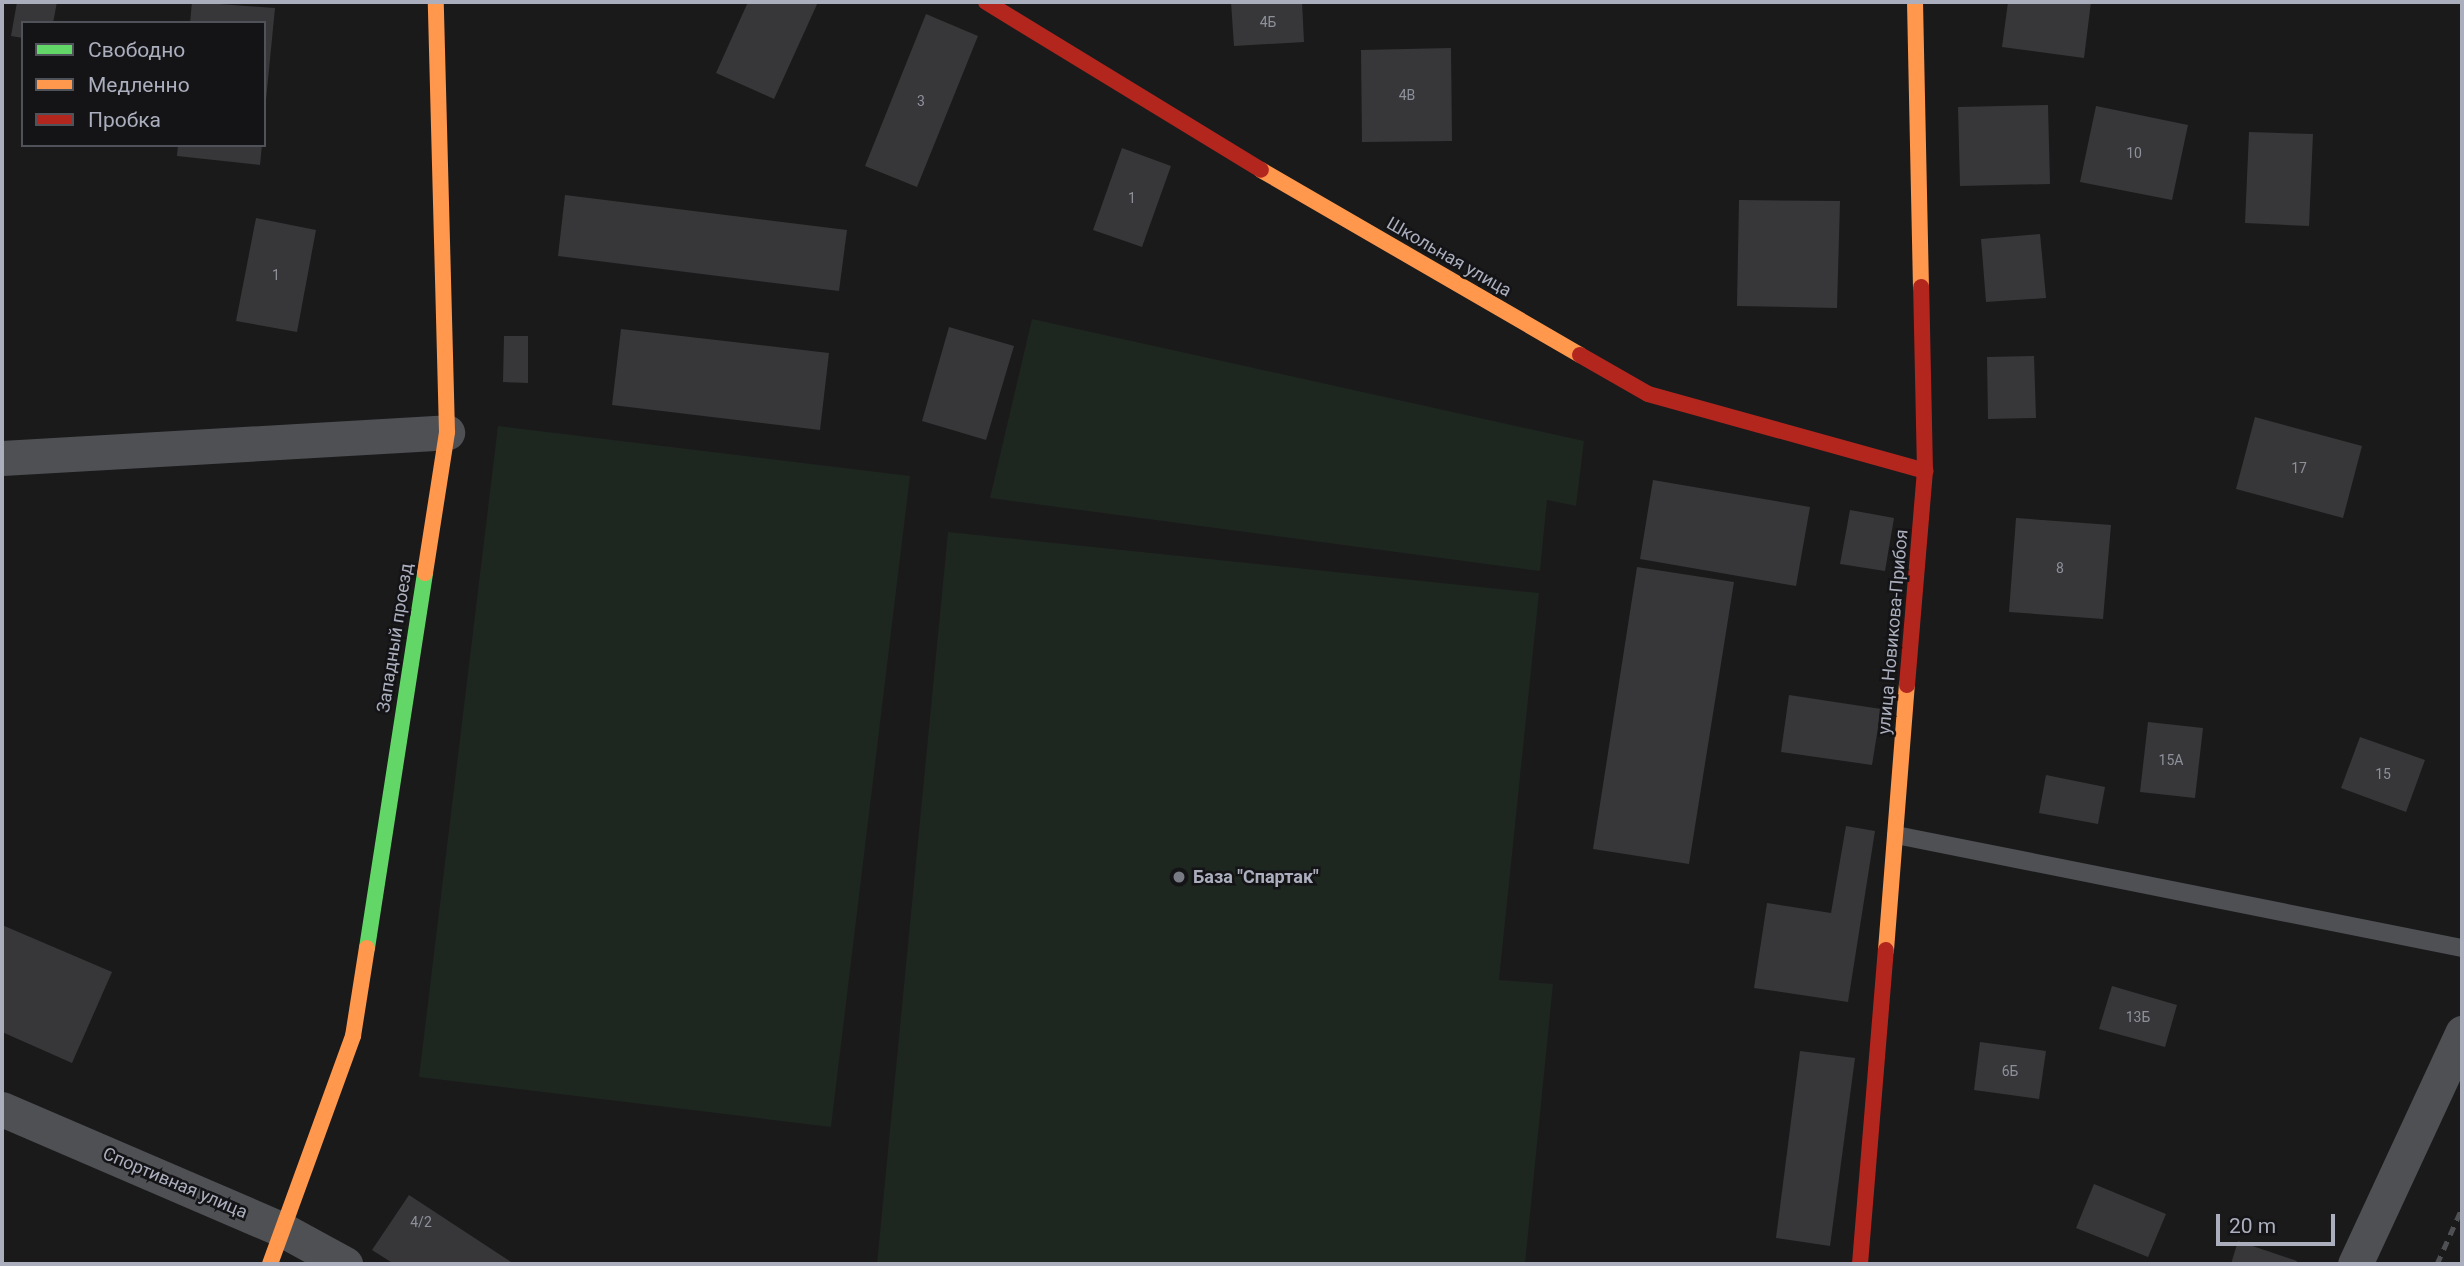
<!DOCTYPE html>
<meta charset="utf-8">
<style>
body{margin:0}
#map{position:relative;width:2464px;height:1266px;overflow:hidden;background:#1a1a1b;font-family:Roboto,sans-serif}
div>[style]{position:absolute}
.green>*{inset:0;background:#1e2620}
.building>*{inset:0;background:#373739}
.lane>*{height:18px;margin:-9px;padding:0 9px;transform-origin:9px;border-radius:9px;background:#4e5054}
.street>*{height:35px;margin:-17.5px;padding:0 17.5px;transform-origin:17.5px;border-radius:17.5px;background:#4e5054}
.fast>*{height:16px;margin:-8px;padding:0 8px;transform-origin:8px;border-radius:8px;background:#63d668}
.slow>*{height:16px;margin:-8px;padding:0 8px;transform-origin:8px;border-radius:8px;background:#ff974d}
.jam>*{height:16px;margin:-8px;padding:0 8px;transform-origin:8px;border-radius:8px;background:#b3261e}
.rail>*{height:5px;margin-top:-2.5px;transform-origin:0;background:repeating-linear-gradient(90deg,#4f5053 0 9px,transparent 0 16px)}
.dots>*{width:19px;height:19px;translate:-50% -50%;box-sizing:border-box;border:4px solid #141417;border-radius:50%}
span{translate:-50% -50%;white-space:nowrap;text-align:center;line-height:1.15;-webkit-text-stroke:5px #141417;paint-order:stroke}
.number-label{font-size:14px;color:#8e919c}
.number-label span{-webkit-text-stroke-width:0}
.street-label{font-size:18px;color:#abafbd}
.poi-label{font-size:18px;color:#abafbd;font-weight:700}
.left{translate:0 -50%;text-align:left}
.frame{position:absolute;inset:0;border:4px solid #abafbd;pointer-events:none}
.legend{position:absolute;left:21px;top:21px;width:245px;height:126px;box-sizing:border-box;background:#141417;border:2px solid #505259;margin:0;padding:9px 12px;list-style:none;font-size:21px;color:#abafbd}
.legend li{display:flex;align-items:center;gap:14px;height:35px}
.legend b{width:35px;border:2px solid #505259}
.scale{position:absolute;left:2216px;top:1214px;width:119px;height:32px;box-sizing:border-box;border:4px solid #abafbd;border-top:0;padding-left:9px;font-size:21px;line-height:24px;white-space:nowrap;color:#abafbd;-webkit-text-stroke:5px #141417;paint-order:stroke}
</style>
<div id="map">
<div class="green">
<i style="clip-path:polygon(1032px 319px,1584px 441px,1576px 506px,1547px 500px,1540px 571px,990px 498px)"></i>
<i style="clip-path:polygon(498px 426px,910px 476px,831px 1127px,419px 1077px)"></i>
<i style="clip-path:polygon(948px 532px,1539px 593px,1499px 980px,1553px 984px,1525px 1264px,877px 1264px)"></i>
</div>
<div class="building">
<i style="clip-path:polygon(17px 2px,57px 2px,53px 23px,23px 23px,23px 38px,11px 36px)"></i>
<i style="clip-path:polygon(192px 2px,275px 8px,266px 100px,264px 23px,190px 23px)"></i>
<i style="clip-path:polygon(748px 2px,818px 2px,774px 99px,716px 73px)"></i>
<i style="clip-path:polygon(1231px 2px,1302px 2px,1304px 42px,1234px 46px)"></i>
<i style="clip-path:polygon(2008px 2px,2091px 2px,2084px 58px,2002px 47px)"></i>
<i style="clip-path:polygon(926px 14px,978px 36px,917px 187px,865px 166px)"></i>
<i style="clip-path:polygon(1451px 48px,1452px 141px,1362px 142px,1361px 50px)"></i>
<i style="clip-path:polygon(2048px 105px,2050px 184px,1960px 186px,1958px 107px)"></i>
<i style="clip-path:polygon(2096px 106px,2188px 125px,2172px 200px,2080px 182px)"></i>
<i style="clip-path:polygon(2249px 132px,2313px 134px,2309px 226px,2245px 223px)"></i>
<i style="clip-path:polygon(178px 145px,262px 145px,260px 165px,177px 156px)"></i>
<i style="clip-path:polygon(1122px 148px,1171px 166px,1142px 247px,1093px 230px)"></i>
<i style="clip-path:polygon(565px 195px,847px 230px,839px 291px,558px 256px)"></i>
<i style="clip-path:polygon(1739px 200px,1840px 201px,1837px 308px,1737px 306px)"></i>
<i style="clip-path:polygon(256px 218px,316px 230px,297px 332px,236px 321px)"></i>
<i style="clip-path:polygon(2040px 234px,2046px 298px,1986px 302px,1981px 239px)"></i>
<i style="clip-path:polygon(949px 327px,1014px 346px,986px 440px,922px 421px)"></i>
<i style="clip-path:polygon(621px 329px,829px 353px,820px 430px,612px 405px)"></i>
<i style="clip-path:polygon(504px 336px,528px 336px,528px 383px,503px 382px)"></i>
<i style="clip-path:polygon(2034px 356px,2036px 418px,1988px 419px,1987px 357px)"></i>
<i style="clip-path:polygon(2255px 417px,2362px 446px,2343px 518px,2236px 489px)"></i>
<i style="clip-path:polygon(1653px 480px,1810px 507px,1796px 586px,1640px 559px)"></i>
<i style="clip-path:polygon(1850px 510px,1894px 518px,1885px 571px,1840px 564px)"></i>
<i style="clip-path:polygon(2016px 518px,2111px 525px,2103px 619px,2009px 612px)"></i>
<i style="clip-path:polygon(1637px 567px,1734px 582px,1689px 864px,1593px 849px)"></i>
<i style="clip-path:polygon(1789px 695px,1881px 709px,1872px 765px,1781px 752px)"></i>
<i style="clip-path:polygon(2148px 722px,2203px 728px,2195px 798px,2140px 792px)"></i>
<i style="clip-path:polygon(2360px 737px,2425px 760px,2406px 812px,2341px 788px)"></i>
<i style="clip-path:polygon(2046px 775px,2105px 787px,2098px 824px,2039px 813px)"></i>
<i style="clip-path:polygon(1846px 826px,1875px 831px,1848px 1002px,1754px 988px,1767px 903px,1831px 913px)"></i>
<i style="clip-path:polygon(2px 925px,112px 972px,72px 1063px,2px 1032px)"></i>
<i style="clip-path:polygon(2112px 986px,2177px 1005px,2165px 1047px,2099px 1029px)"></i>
<i style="clip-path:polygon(1980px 1042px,2046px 1051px,2039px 1099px,1974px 1090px)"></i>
<i style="clip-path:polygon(1800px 1051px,1855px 1058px,1830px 1246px,1776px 1238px)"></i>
<i style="clip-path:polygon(2094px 1184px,2166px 1214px,2148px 1257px,2076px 1228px)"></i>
<i style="clip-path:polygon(409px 1195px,514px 1264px,394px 1264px,372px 1250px)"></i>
<i style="clip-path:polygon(2238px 1241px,2297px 1261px,2296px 1264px,2231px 1264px)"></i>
</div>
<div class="lane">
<i style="left:1896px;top:835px;width:577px;rotate:11.29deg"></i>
</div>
<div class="street">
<i style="left:2px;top:458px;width:446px;rotate:-3.3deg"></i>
<i style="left:2px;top:1109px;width:306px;rotate:23.3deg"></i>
<i style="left:283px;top:1230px;width:71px;rotate:28.7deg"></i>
<i style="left:2355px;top:1264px;width:255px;rotate:-65.1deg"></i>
</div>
<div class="fast">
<i style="left:367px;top:948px;width:379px;rotate:-81.2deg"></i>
</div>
<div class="slow">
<i style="left:1915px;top:2px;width:285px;rotate:88.8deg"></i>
<i style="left:1261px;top:170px;width:369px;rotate:30.1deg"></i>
<i style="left:425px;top:573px;width:143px;rotate:-81.1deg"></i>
<i style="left:447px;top:432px;width:430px;rotate:-91.5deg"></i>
<i style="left:1886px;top:950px;width:266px;rotate:-85.5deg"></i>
<i style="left:270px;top:1264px;width:243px;rotate:-70deg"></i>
<i style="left:353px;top:1036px;width:89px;rotate:-81deg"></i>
</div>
<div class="jam">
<i style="left:986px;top:2px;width:322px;rotate:31.4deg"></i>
<i style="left:1580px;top:355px;width:78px;rotate:29.8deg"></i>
<i style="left:1648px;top:394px;width:288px;rotate:15.5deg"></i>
<i style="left:1907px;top:685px;width:215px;rotate:-85.2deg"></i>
<i style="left:1925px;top:471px;width:184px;rotate:-91.2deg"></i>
<i style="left:1860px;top:1264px;width:315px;rotate:-85.3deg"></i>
</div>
<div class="rail">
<i style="left:2437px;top:1264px;width:61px;rotate:-65.9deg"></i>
</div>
<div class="dots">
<i style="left:1179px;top:877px;background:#787b84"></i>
</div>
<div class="number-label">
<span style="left:1268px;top:22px">4Б</span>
<span style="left:1407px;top:95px">4В</span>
<span style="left:921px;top:101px">3</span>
<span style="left:2134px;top:153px">10</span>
<span style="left:1132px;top:198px">1</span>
<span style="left:276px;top:275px">1</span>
<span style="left:2299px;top:468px">17</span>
<span style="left:2060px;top:568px">8</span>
<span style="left:2171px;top:760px">15А</span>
<span style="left:2383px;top:774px">15</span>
<span style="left:2138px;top:1017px">13Б</span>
<span style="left:2010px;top:1071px">6Б</span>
<span style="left:421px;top:1222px">4/2</span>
</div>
<div class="street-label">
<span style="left:1449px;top:257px;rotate:30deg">Школьная улица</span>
<span style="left:1893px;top:632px;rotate:-85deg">улица Новикова-Прибоя</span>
<span style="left:395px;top:638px;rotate:-81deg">Западный проезд</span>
<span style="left:175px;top:1183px;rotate:23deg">Спортивная улица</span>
</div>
<div class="poi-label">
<span class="left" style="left:1193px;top:877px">База "Спартак"</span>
</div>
<div class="frame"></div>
<ul class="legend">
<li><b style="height:9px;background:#63d668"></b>Свободно</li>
<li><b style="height:9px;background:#ff974d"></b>Медленно</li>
<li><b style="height:9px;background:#b3261e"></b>Пробка</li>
</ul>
<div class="scale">20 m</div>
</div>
